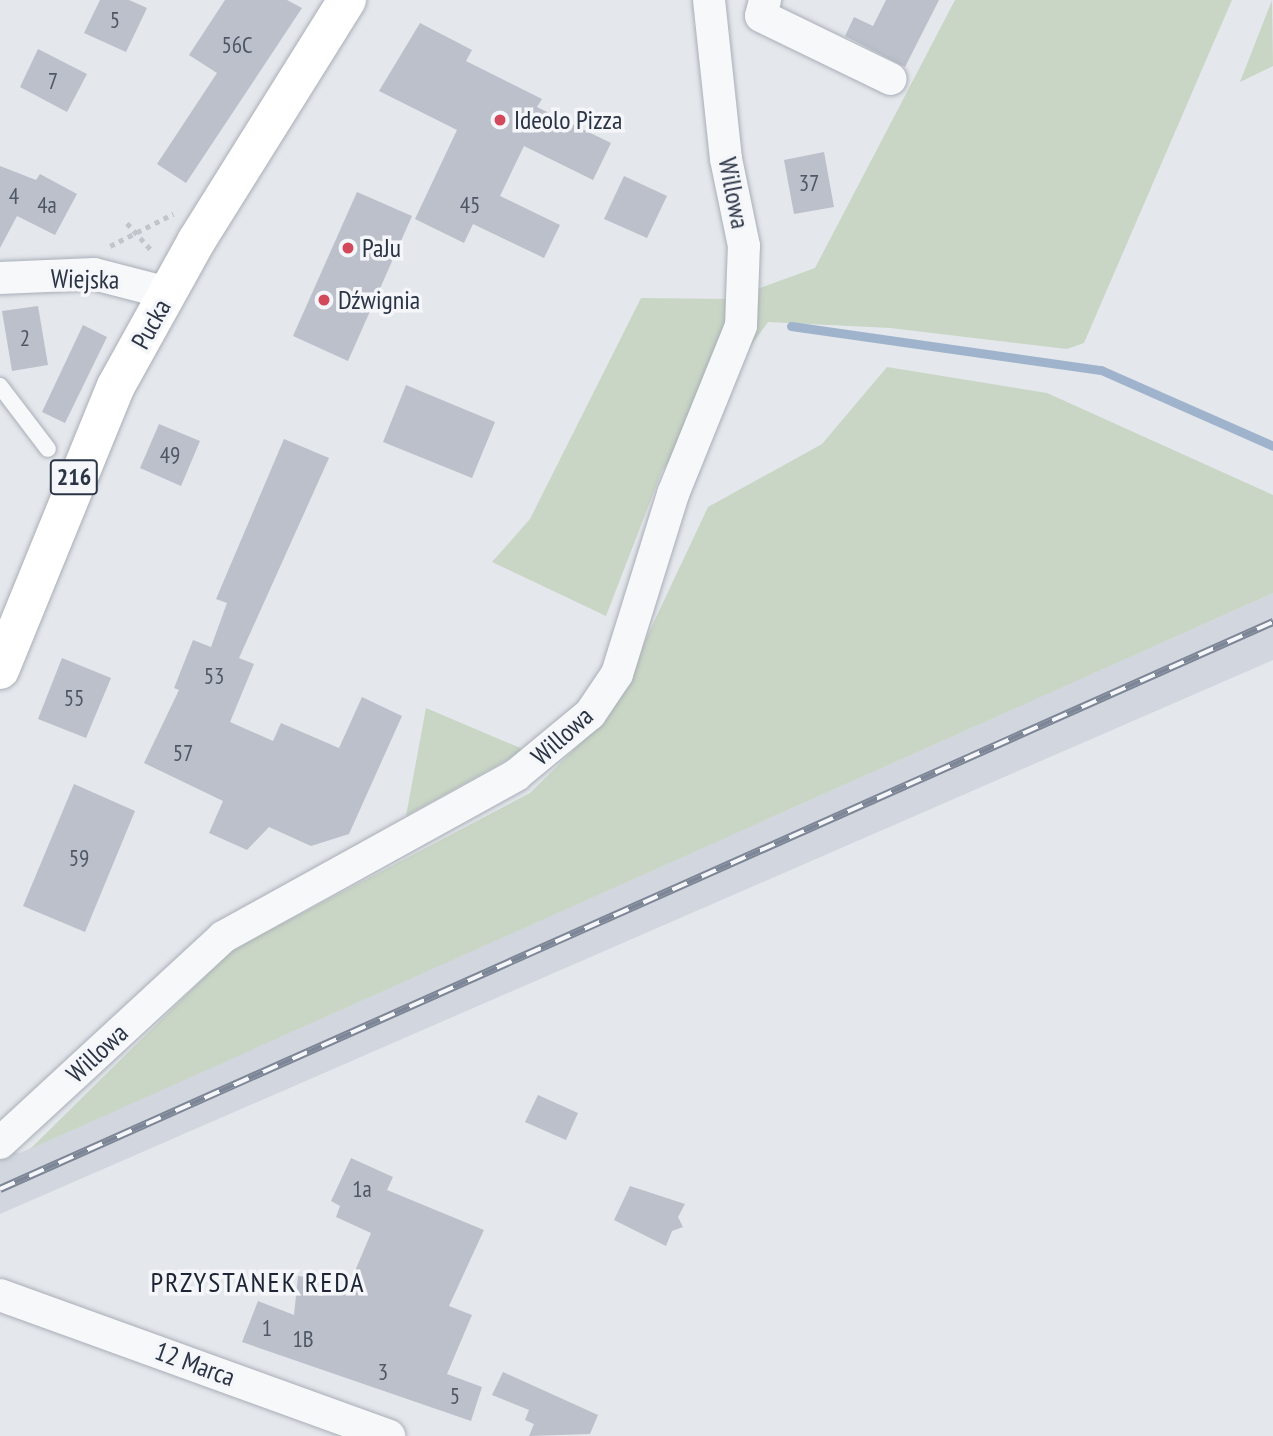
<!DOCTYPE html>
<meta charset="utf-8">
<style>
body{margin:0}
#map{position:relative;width:1273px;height:1436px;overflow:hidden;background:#e4e7ec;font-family:"PT Sans Narrow",sans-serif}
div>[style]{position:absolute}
.built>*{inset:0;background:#d2d6de}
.green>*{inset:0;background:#c9d6c5}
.stream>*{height:9px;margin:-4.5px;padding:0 4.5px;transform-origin:4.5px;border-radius:4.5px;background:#9fb4cc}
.building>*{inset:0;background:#bbc0ca}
.path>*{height:4.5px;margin-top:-2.25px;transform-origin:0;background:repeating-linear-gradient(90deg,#c2c5cb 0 5px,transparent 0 10px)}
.roads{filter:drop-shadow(0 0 2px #a9aeb7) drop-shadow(0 0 2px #a9aeb7)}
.lane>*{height:16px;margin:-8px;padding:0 8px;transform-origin:8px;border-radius:8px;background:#f7f8fa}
.street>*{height:32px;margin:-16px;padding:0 16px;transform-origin:16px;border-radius:16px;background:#f7f8fa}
.primary>*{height:38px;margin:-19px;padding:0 19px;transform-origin:19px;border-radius:19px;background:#fff}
.rail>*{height:8px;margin-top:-4px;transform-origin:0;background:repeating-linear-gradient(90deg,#f4f6f9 0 16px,#7d8696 0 32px);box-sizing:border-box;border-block:2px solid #7d8696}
.dots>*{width:19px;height:19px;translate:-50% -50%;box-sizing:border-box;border:4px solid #f4f6f9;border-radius:50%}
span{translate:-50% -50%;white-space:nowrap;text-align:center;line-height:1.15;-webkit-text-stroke:7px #f4f6f9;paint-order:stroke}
.number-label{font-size:23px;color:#4f5766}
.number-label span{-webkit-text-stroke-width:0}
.shield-label span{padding:2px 5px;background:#f4f6f9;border:2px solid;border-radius:5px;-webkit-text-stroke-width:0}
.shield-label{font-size:24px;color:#2b3445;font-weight:700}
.poi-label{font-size:26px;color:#2b3445}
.left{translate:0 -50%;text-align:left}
.street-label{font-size:26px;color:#2b3445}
.neighbourhood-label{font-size:28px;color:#1d2536;letter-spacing:2px}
</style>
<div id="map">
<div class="built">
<i style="clip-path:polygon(1273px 593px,1273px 660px,0 1214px,0 1149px,20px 1153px)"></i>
</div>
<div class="green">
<i style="clip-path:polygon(955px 0,1232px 0,1084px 343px,1067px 349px,890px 328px,768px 322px,662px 471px,606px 616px,492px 562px,530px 519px,641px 298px,730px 299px,815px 268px)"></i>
<i style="clip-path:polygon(1272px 0,1273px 66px,1240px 82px)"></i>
<i style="clip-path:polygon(887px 367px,1047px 393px,1273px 495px,1273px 593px,30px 1149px,232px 950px,530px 793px,611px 713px,708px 507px,822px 444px)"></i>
<i style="clip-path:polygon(426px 708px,525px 750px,406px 816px)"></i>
</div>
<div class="stream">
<i style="left:791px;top:326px;width:313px;rotate:8.1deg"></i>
<i style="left:1101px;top:370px;width:188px;rotate:23.8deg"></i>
</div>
<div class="building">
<i style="clip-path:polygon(100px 0,129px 0,147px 8px,126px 52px,84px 33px)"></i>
<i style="clip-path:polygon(225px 0,287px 0,302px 8px,186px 183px,157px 164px,217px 73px,189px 55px)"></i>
<i style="clip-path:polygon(886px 0,939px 0,905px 67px,845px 36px,854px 17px,873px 26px)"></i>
<i style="clip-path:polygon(420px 23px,472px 50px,466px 61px,542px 99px,537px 107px,611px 143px,593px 180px,524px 146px,500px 196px,560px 225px,544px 258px,473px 224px,464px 243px,415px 219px,457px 130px,379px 91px)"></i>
<i style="clip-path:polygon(38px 49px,87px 74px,67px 112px,20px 87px)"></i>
<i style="clip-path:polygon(824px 152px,834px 207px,794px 214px,784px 160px)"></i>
<i style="clip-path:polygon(0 166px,36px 180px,40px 174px,77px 194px,55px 235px,17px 216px,0 248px)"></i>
<i style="clip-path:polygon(624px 176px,667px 196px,647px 238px,604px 219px)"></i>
<i style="clip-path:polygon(357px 192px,412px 216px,348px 361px,293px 336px)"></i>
<i style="clip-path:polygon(38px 306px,48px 365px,12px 371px,2px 311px)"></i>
<i style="clip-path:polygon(83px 325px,107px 337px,65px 423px,42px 412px)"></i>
<i style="clip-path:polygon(406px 385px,495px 422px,472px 478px,383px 442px)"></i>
<i style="clip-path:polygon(159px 424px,200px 441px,181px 486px,140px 468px)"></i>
<i style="clip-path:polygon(284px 439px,329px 458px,239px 658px,254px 664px,230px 722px,273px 741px,281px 723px,339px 748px,362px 697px,402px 716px,349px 834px,311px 846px,269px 827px,247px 850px,209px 833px,223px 801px,144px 763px,179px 690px,174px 688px,193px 640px,211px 647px,227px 603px,216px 599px)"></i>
<i style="clip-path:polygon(62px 658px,111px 678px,86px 738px,38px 719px)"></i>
<i style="clip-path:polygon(74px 784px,135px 811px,85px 932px,23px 906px)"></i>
<i style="clip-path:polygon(538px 1095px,578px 1113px,566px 1140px,525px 1122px)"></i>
<i style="clip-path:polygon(351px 1158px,393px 1177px,387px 1190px,484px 1230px,449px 1306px,472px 1315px,447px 1374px,482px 1387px,471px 1421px,242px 1342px,258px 1301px,294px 1315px,298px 1276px,350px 1283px,371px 1233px,336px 1217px,340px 1206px,331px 1201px)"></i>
<i style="clip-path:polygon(630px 1186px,685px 1204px,678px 1217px,683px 1227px,672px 1231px,666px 1246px,614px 1220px)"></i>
<i style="clip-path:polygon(503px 1372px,598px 1415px,590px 1434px,529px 1436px,534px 1424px,525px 1420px,529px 1410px,492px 1395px)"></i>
</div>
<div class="path">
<i style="left:127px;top:223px;width:38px;rotate:48deg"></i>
<i style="left:110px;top:246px;width:71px;rotate:-26.9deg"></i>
</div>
<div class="roads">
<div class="lane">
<i style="left:0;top:386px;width:79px;rotate:52.7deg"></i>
</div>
<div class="street">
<i style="left:765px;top:0;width:16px;rotate:104deg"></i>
<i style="left:761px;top:16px;width:144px;rotate:25.9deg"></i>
<i style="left:0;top:278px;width:94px;rotate:-2.4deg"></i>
<i style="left:94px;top:274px;width:76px;rotate:14.4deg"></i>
<i style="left:0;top:1143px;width:304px;rotate:-42.7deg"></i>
<i style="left:223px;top:937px;width:335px;rotate:-28.9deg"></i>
<i style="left:516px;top:775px;width:96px;rotate:-39.5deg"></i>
<i style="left:590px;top:714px;width:48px;rotate:-56deg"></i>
<i style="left:617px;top:674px;width:189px;rotate:-72.7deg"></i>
<i style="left:673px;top:494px;width:181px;rotate:-68deg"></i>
<i style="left:741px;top:326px;width:80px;rotate:-87.9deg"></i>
<i style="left:744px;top:246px;width:89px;rotate:-101.7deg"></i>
<i style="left:726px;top:159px;width:160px;rotate:-96.1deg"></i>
<i style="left:0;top:1295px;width:414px;rotate:19.9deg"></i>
</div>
<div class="primary">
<i style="left:0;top:670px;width:307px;rotate:-67.8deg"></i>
<i style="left:116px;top:386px;width:167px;rotate:-61deg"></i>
<i style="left:197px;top:240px;width:283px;rotate:-58deg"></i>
</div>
</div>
<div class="rail">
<i style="left:0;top:1189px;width:1394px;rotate:-24.01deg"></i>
</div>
<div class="dots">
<i style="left:500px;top:120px;background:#d1495b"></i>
<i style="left:348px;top:248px;background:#d1495b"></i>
<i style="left:324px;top:300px;background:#d1495b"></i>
</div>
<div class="number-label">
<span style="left:115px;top:20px">5</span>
<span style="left:237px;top:45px">56C</span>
<span style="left:53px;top:81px">7</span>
<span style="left:809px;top:183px">37</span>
<span style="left:14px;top:196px">4</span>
<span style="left:47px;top:205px">4a</span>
<span style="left:470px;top:205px">45</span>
<span style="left:25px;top:338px">2</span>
<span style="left:170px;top:455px">49</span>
<span style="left:214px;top:676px">53</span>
<span style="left:74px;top:698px">55</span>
<span style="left:183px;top:753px">57</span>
<span style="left:79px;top:858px">59</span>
<span style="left:362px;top:1189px">1a</span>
<span style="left:267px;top:1328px">1</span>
<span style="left:303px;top:1339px">1B</span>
<span style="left:383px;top:1372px">3</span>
<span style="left:455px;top:1396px">5</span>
</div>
<div class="shield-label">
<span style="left:74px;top:477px">216</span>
</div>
<div class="poi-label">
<span class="left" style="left:514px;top:120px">Ideolo Pizza</span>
<span class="left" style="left:362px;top:248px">PaJu</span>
<span class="left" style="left:338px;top:300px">Dźwignia</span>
</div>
<div class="street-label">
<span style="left:734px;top:193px;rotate:79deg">Willowa</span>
<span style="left:85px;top:279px;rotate:1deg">Wiejska</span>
<span style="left:151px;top:324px;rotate:-61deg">Pucka</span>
<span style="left:562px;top:736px;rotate:-42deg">Willowa</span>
<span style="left:97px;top:1053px;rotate:-43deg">Willowa</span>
<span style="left:195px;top:1364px;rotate:20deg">12 Marca</span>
</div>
<div class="neighbourhood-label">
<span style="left:258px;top:1282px">PRZYSTANEK REDA</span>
</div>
</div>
